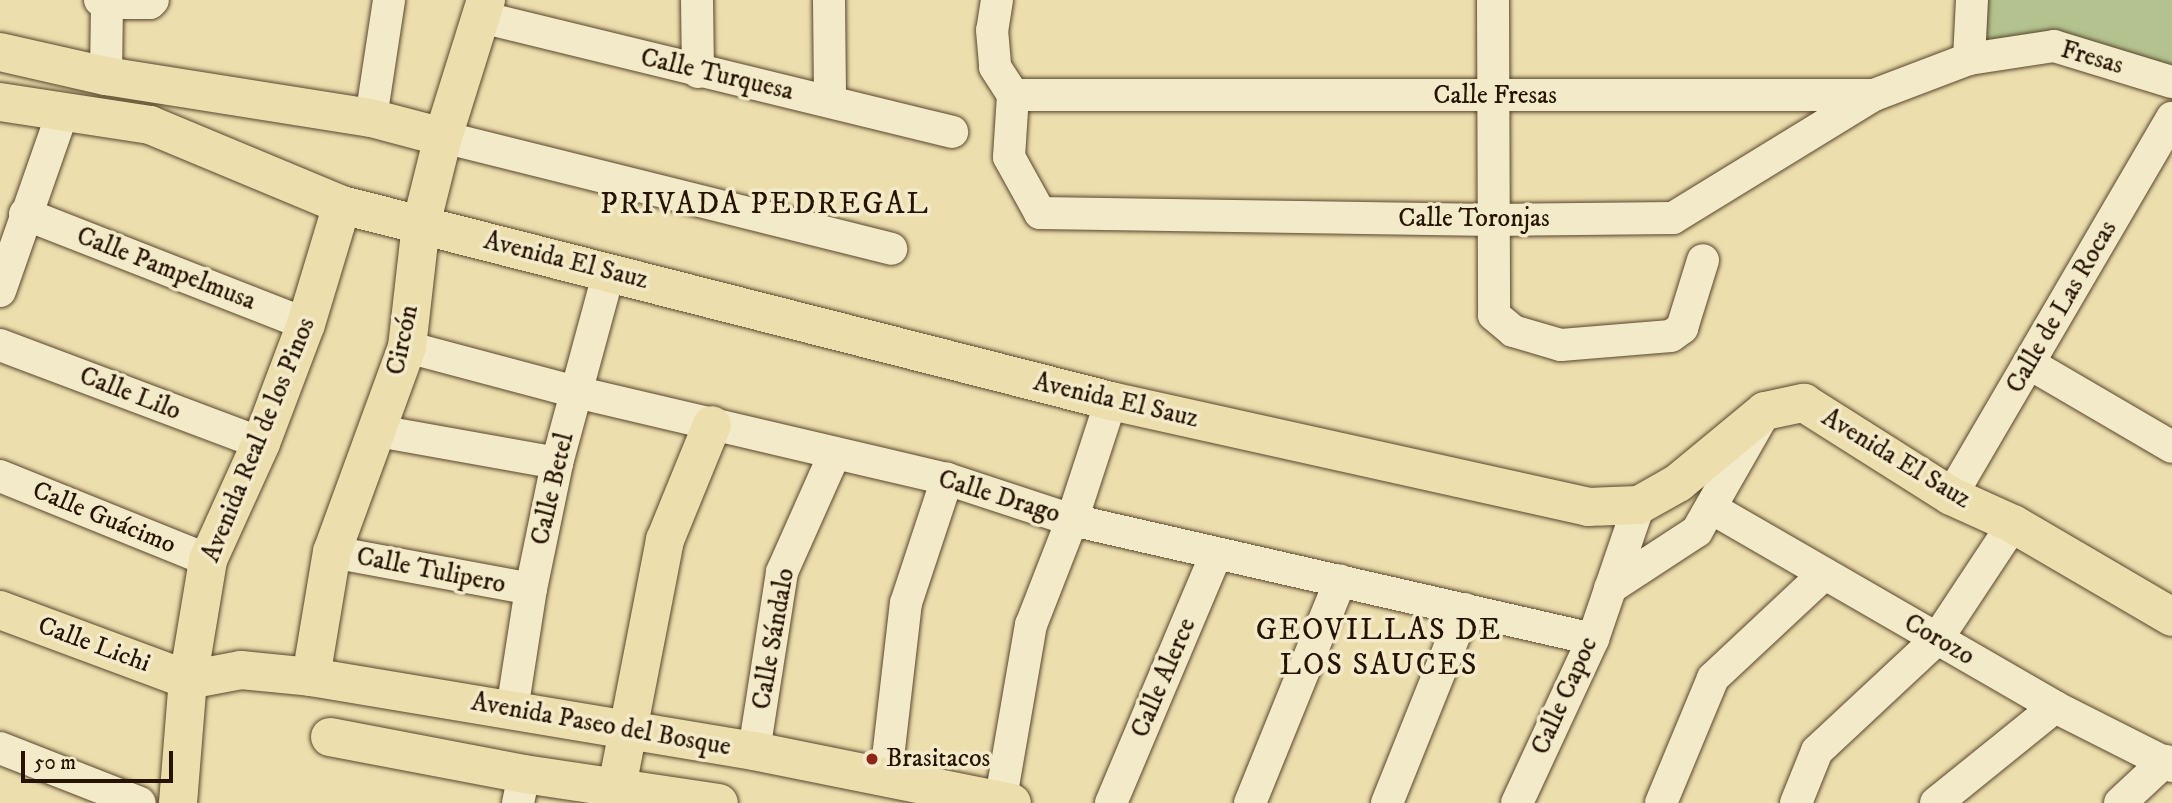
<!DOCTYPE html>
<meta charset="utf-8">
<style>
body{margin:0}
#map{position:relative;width:2172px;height:803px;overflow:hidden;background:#eddeae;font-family:"IM FELL DW Pica",serif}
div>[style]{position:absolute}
.green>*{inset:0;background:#b3c28e}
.roads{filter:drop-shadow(0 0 2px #58462c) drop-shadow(0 0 2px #58462c)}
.minor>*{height:32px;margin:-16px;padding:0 16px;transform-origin:16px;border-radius:16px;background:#f3eaca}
.major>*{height:38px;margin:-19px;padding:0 19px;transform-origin:19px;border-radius:19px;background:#eddeae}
.dots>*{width:19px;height:19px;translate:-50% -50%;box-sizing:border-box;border:4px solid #f3eaca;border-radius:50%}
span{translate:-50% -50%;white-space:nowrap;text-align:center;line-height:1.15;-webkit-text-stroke:7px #f3eaca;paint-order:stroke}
.street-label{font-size:26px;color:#261301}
.poi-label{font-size:26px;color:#261301}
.left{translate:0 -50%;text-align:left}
.quarter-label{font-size:30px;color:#261301;letter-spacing:2px}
.scale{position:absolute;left:21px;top:751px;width:152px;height:32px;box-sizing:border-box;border:4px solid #261301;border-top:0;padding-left:9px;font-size:21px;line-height:24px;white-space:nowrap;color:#261301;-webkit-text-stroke:5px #f3eaca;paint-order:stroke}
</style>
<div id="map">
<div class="green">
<i style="clip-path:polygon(1983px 0,2172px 0,2172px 75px,2055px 29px,1984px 47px)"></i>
</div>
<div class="roads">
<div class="minor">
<i style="left:100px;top:0;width:8px;rotate:23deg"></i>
<i style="left:107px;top:3px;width:43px"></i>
<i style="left:150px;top:3px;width:4px;rotate:-45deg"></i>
<i style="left:697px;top:0;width:72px;rotate:89.2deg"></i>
<i style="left:829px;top:0;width:100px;rotate:89.4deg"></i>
<i style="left:997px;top:0;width:30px;rotate:99deg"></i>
<i style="left:992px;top:30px;width:37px;rotate:85deg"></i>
<i style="left:995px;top:67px;width:33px;rotate:57deg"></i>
<i style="left:1013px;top:95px;width:62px;rotate:93.7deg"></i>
<i style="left:1009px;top:157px;width:64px;rotate:61deg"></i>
<i style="left:1040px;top:213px;width:453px;rotate:0.9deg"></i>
<i style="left:1493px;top:220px;width:180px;rotate:-0.6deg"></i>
<i style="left:1673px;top:218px;width:233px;rotate:-31.5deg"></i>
<i style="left:1493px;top:0;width:315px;rotate:89.8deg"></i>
<i style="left:1494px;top:315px;width:25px;rotate:40deg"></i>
<i style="left:1513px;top:331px;width:50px;rotate:16.3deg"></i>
<i style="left:1561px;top:345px;width:110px;rotate:-4.7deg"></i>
<i style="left:1671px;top:336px;width:14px;rotate:-36deg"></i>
<i style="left:1682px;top:328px;width:71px;rotate:-72.8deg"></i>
<i style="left:481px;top:17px;width:485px;rotate:13.7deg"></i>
<i style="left:1969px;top:59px;width:59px;rotate:-87.1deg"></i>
<i style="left:106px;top:76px;width:73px;rotate:-89.2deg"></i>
<i style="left:1013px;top:95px;width:861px"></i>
<i style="left:1874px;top:95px;width:102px;rotate:-20.8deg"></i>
<i style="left:1969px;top:59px;width:86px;rotate:-8.7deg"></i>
<i style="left:2054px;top:46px;width:123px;rotate:17deg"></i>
<i style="left:371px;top:118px;width:119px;rotate:-81.3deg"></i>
<i style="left:443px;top:137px;width:462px;rotate:14deg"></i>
<i style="left:25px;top:214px;width:302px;rotate:21.4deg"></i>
<i style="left:0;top:291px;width:188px;rotate:-70.7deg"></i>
<i style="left:0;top:345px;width:279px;rotate:20.6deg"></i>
<i style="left:407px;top:347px;width:175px;rotate:14.9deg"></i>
<i style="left:576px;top:392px;width:381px;rotate:13.2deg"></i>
<i style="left:947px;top:479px;width:132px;rotate:18.2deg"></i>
<i style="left:1072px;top:520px;width:534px;rotate:12.87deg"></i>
<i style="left:2030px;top:364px;width:164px;rotate:30.3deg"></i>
<i style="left:378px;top:431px;width:182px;rotate:10.1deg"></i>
<i style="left:0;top:476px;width:224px;rotate:22deg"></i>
<i style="left:1951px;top:496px;width:438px;rotate:-59.7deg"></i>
<i style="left:1711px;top:508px;width:397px;rotate:30deg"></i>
<i style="left:2055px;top:707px;width:131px;rotate:26.8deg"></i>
<i style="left:332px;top:552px;width:202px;rotate:10.5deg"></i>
<i style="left:1610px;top:588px;width:104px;rotate:-33.2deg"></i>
<i style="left:1697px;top:531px;width:129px;rotate:-60.3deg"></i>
<i style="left:512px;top:710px;width:122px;rotate:-81.1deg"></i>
<i style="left:531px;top:589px;width:129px;rotate:-78.3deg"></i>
<i style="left:557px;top:463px;width:199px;rotate:-74.8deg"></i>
<i style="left:0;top:748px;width:150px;rotate:21.4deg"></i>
<i style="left:754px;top:751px;width:181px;rotate:-81.1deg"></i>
<i style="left:782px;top:572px;width:130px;rotate:-66deg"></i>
<i style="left:886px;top:775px;width:173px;rotate:-83.4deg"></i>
<i style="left:906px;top:603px;width:131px;rotate:-71.7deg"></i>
<i style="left:1001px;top:798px;width:176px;rotate:-80.2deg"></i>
<i style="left:1031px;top:625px;width:113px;rotate:-68.7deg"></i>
<i style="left:1072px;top:520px;width:125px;rotate:-71.9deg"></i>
<i style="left:518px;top:803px;width:30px;rotate:-78deg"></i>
<i style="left:1111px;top:803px;width:270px;rotate:-67.1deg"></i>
<i style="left:1250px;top:803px;width:240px;rotate:-67.9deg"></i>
<i style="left:1387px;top:803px;width:209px;rotate:-68.1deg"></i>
<i style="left:1517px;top:803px;width:181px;rotate:-65.1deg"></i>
<i style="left:1593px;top:639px;width:142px;rotate:-71.1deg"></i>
<i style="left:1661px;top:803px;width:135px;rotate:-67.4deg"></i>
<i style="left:1713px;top:678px;width:152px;rotate:-43.1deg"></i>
<i style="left:1796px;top:803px;width:56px;rotate:-68deg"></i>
<i style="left:1817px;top:751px;width:164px;rotate:-43deg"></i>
<i style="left:1937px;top:639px;width:138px;rotate:-56.5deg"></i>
<i style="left:1936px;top:803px;width:153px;rotate:-38.9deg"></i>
<i style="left:2120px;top:803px;width:62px;rotate:-43deg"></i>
</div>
<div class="major">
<i style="left:0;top:52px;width:109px;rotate:12.8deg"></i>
<i style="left:106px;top:76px;width:268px;rotate:9deg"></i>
<i style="left:371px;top:118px;width:74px;rotate:14.8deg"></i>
<i style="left:0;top:102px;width:152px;rotate:8.7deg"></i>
<i style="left:150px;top:125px;width:208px;rotate:22.6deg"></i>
<i style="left:342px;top:205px;width:794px;rotate:14.3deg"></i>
<i style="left:1111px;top:401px;width:489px;rotate:12.5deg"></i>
<i style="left:1588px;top:507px;width:51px;rotate:-2.2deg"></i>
<i style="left:1639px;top:505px;width:45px;rotate:-29.4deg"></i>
<i style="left:1678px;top:483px;width:113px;rotate:-39.6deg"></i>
<i style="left:1765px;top:411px;width:40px;rotate:-12deg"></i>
<i style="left:1804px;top:403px;width:174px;rotate:32.3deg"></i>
<i style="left:1951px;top:496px;width:68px;rotate:24.3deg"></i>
<i style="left:2013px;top:524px;width:184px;rotate:30.3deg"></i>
<i style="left:0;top:610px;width:201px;rotate:20.4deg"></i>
<i style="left:188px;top:680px;width:54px;rotate:-10.7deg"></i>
<i style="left:241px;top:670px;width:70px;rotate:5.7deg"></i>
<i style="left:311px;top:677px;width:449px;rotate:9.5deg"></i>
<i style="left:754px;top:751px;width:263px;rotate:11.4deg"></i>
<i style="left:311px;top:677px;width:127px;rotate:-80.5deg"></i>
<i style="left:332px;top:552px;width:218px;rotate:-69.9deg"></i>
<i style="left:407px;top:347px;width:123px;rotate:-83.5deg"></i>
<i style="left:421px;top:225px;width:91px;rotate:-76deg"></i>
<i style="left:443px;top:137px;width:144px;rotate:-72.6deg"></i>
<i style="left:330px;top:737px;width:197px;rotate:10.8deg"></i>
<i style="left:524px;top:774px;width:197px;rotate:8.5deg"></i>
<i style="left:617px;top:787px;width:252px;rotate:-79deg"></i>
<i style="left:665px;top:540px;width:124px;rotate:-67.8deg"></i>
<i style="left:178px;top:803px;width:123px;rotate:-85.4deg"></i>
<i style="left:188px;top:680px;width:122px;rotate:-80.5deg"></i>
<i style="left:208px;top:560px;width:128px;rotate:-65.6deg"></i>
<i style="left:261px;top:443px;width:127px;rotate:-69.3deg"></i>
<i style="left:306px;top:324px;width:124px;rotate:-73.2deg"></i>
</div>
</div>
<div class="dots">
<i style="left:872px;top:759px;background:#8f2418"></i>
</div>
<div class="street-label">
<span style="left:2092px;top:58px;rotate:16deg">Fresas</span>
<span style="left:717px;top:75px;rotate:13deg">Calle Turquesa</span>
<span style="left:1495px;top:96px">Calle Fresas</span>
<span style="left:1474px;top:219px">Calle Toronjas</span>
<span style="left:566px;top:261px;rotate:14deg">Avenida El Sauz</span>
<span style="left:166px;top:269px;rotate:21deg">Calle Pampelmusa</span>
<span style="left:2062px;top:307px;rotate:-60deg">Calle de Las Rocas</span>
<span style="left:403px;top:340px;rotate:-78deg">Circón</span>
<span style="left:130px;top:394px;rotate:21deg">Calle Lilo</span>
<span style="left:1116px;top:401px;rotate:13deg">Avenida El Sauz</span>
<span style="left:259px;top:440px;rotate:-68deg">Avenida Real de los Pinos</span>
<span style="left:1896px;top:459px;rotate:31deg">Avenida El Sauz</span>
<span style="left:553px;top:489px;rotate:-77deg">Calle Betel</span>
<span style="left:999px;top:497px;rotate:17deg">Calle Drago</span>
<span style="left:104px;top:518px;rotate:22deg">Calle Guácimo</span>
<span style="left:431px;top:571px;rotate:11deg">Calle Tulipero</span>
<span style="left:774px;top:639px;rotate:-80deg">Calle Sándalo</span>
<span style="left:1939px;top:640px;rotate:30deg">Corozo</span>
<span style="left:94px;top:645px;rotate:20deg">Calle Lichi</span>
<span style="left:1164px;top:678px;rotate:-67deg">Calle Alerce</span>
<span style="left:1565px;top:696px;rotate:-66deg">Calle Capoc</span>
<span style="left:601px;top:725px;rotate:10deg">Avenida Paseo del Bosque</span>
</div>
<div class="poi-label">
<span class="left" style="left:886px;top:759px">Brasitacos</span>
</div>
<div class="quarter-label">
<span style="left:765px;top:205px">PRIVADA PEDREGAL</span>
<span style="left:1379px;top:648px">GEOVILLAS DE<br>LOS SAUCES</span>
</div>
<div class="scale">50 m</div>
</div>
